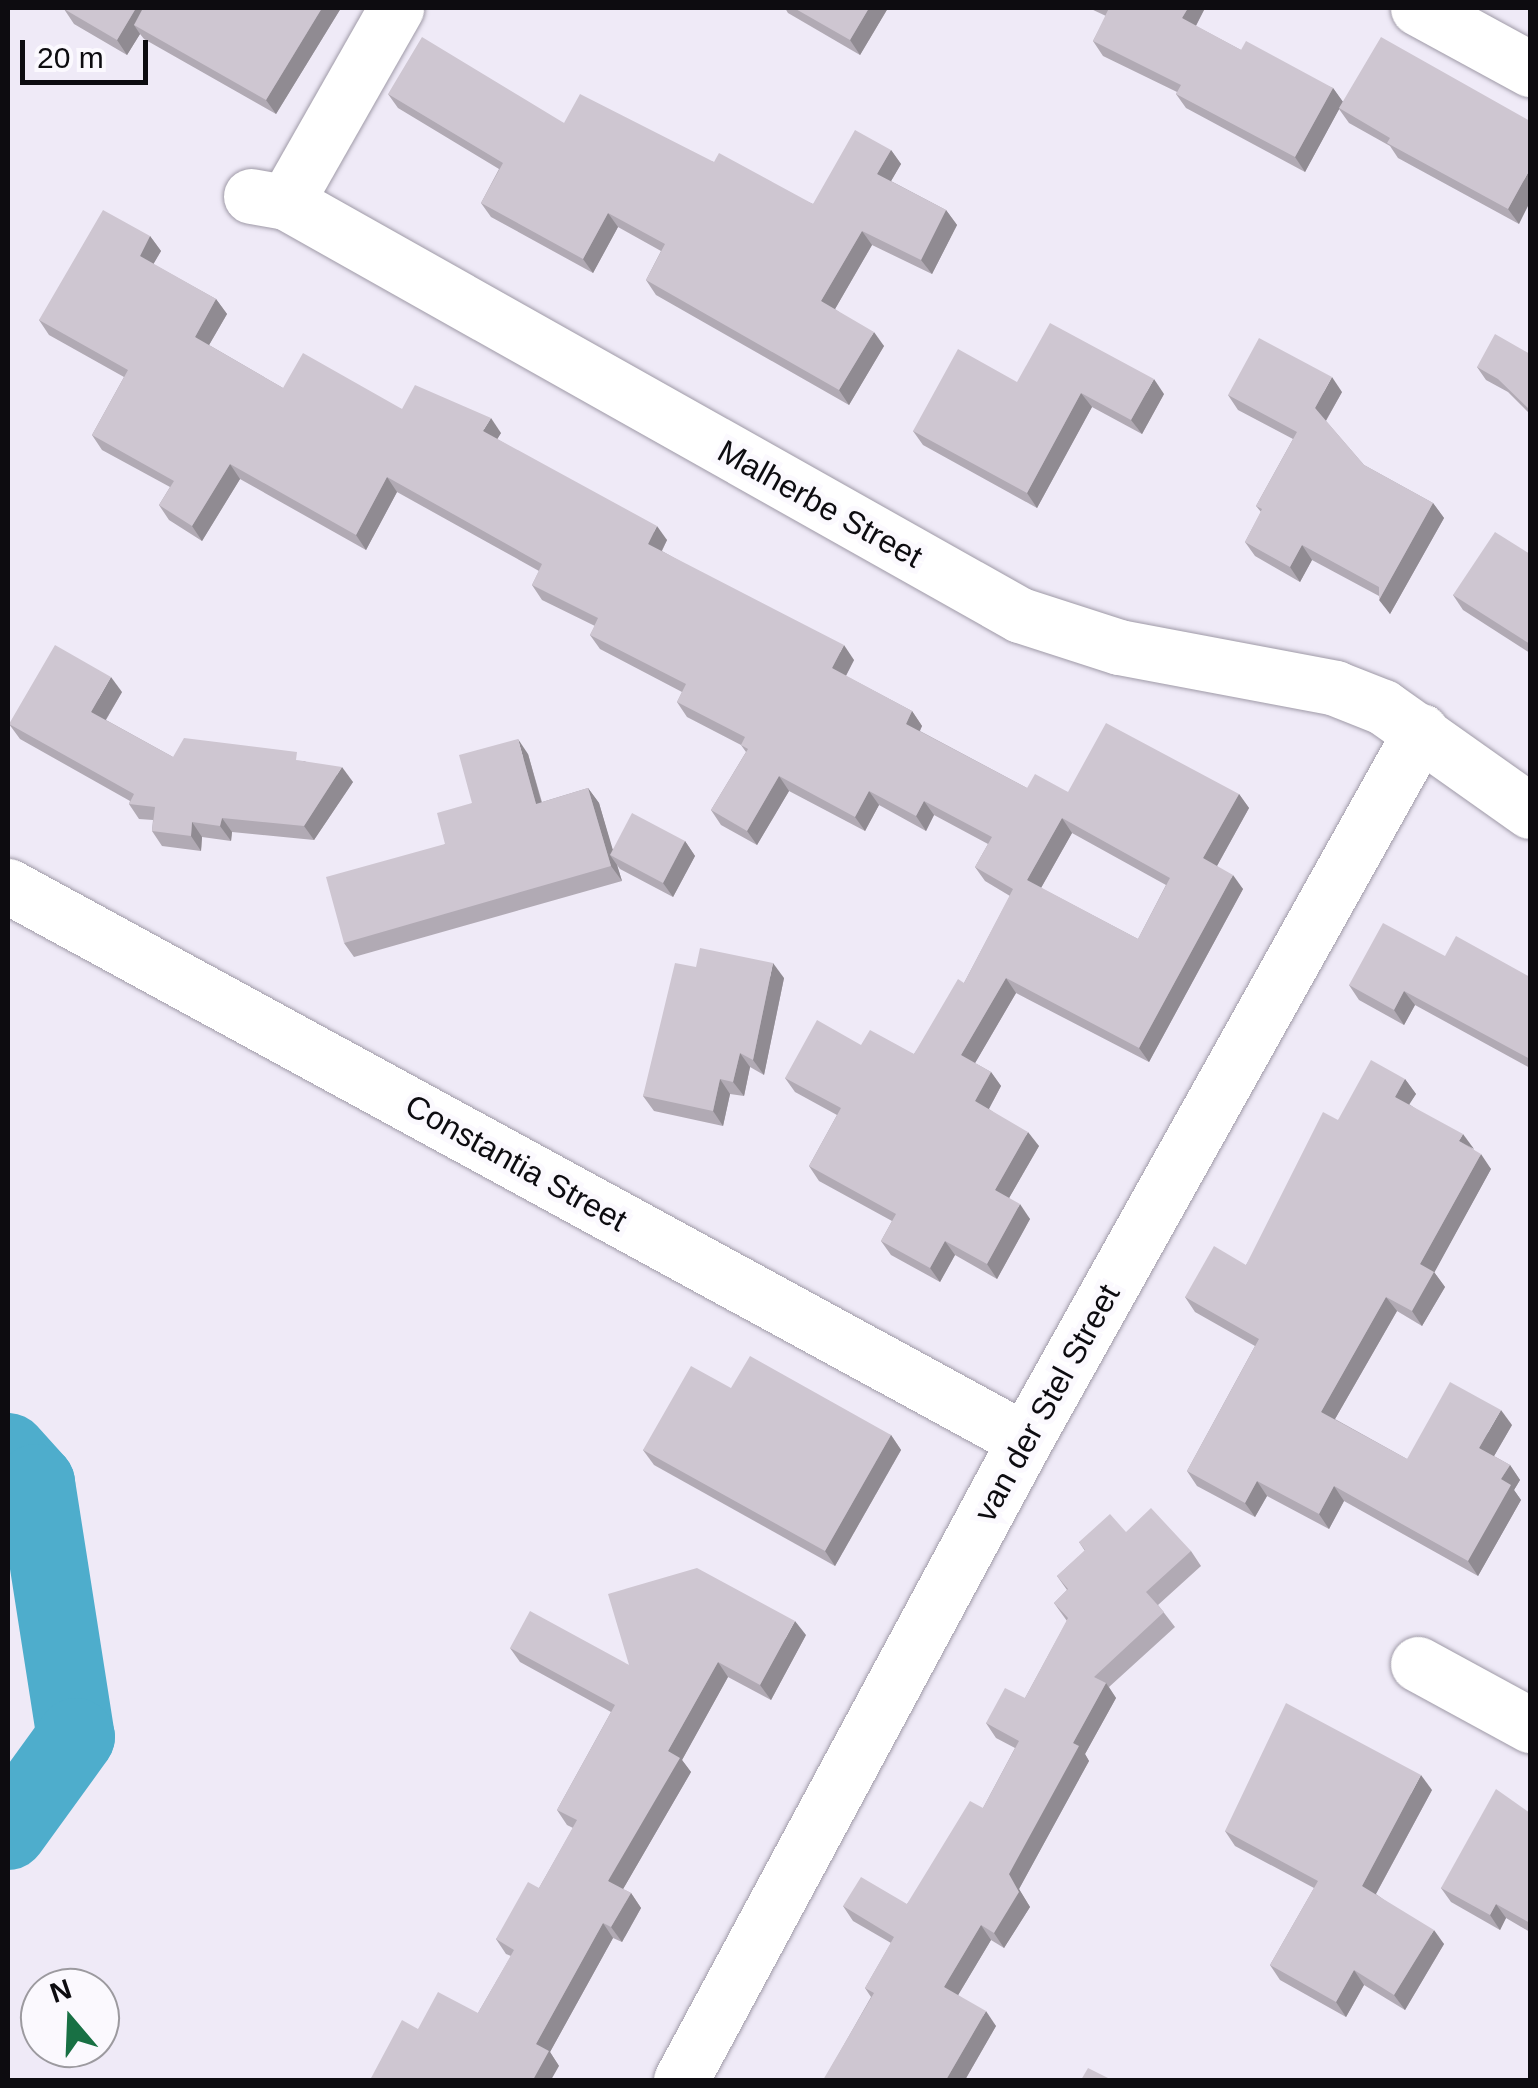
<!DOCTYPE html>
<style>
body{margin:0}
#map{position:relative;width:1538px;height:2088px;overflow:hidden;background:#efeaf7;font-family:Helvetica,sans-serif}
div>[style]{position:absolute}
.river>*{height:78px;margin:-39px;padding:0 39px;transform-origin:39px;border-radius:39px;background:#4eadcc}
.roads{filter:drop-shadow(0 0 2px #9f9aa7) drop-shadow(0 0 2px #9f9aa7)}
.minor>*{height:55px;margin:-27.5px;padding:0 27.5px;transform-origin:27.5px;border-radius:27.5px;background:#fff}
.wall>*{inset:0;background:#b1aab4}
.shaded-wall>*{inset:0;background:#908b92}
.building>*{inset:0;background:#cec6d1}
span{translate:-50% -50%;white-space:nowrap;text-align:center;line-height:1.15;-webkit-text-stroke:10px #fbf9fe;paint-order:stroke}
.street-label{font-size:32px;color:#0d0c10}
.frame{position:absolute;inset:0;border:10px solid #0d0c10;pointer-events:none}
.north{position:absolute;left:20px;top:1968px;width:100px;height:100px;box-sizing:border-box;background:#fbf9fe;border:2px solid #9c9a9f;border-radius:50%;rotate:341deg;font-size:28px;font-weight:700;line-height:40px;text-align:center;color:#0d0c10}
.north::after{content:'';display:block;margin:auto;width:35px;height:45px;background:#187044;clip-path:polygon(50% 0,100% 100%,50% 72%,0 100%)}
.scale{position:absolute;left:20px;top:40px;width:128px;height:45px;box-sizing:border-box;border:5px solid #0d0c10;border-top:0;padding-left:12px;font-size:30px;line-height:35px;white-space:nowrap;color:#0d0c10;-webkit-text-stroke:8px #fbf9fe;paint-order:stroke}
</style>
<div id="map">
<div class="river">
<i style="left:8px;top:1452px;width:42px;rotate:47.9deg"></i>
<i style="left:36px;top:1483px;width:257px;rotate:81.1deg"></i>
<i style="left:76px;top:1737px;width:116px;rotate:125.9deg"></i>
</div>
<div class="roads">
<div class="minor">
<i style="left:1418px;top:8px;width:128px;rotate:28.6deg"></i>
<i style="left:251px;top:196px;width:36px;rotate:10deg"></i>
<i style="left:286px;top:202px;width:842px;rotate:29.37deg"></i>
<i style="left:1020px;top:615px;width:104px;rotate:17.9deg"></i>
<i style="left:1119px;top:647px;width:220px;rotate:10.7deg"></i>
<i style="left:1335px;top:688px;width:52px;rotate:21.6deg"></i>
<i style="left:1383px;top:707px;width:180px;rotate:35.3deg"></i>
<i style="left:286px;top:202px;width:223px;rotate:-60.4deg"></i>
<i style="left:8px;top:886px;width:1158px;rotate:28.58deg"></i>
<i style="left:1418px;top:1664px;width:128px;rotate:28.6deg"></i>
<i style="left:681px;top:2080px;width:727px;rotate:-61.74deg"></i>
<i style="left:1025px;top:1440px;width:812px;rotate:-60.82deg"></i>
</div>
</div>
<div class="wall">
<i style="clip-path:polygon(341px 8px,276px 114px,144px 39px,140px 34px,127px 55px,74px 24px,64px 9px)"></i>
<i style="clip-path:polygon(785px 8px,888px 8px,860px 55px,788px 13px)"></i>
<i style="clip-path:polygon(1089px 8px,1205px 8px,1196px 26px,1241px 50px,1333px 88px,1343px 102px,1530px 121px,1519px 224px,1398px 158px,1390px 146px,1349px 123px,1339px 109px,1305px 172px,1186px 108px,1176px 94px,1177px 92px,1103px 56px,1093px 41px,1106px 16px)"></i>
<i style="clip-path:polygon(388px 94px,564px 123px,714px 162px,813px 204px,891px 150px,901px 164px,891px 181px,946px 210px,957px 225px,932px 274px,872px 245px,835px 309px,884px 346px,849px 405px,656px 295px,646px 280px,661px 251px,618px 227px,593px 273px,491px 217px,481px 203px,499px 169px,398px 108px)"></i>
<i style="clip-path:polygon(evenodd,150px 236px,161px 251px,153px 264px,216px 299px,227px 314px,209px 345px,283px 388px,402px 409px,501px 433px,497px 439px,667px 540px,662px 551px,854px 660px,846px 676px,912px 711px,922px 726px,920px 731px,1027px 788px,1068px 792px,1239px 794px,1249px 808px,1217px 866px,1243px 889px,1149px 1062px,1016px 993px,975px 1063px,991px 1072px,1001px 1086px,989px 1109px,1039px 1146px,1009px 1198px,1030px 1219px,997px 1279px,955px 1255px,940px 1282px,891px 1255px,881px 1241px,892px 1221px,819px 1181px,809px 1166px,837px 1115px,795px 1092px,785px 1078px,861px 1045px,914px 1054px,964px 983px,1010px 896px,985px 881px,975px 867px,988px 844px,934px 815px,926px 831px,879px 805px,865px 831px,789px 791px,757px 845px,721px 825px,711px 810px,746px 752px,741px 745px,687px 717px,677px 702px,682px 692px,600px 649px,590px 635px,595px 626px,542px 600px,532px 585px,539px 571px,397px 492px,366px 550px,240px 479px,202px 541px,169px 520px,159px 505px,170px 487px,102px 450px,92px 435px,124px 377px,49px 335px,39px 320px,150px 236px,1072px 833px,1166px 885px,1138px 939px,1041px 888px,1072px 833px)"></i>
<i style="clip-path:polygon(1530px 354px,1530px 414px,1508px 392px,1486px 380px,1477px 367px)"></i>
<i style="clip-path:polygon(1017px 382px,1164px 394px,1142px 434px,1092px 407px,1037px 508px,923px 445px,913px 431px)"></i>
<i style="clip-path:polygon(1342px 392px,1326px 421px,1364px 465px,1433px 503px,1444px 518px,1390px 614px,1379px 596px,1312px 560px,1300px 582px,1255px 556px,1245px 542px,1261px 512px,1256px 506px,1293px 439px,1238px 410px,1228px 395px)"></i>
<i style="clip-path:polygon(1530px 554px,1530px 653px,1463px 610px,1453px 595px)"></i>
<i style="clip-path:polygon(122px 692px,106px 720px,173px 757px,304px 761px,353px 782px,314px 840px,232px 832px,231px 841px,202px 837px,201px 851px,162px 846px,152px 831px,153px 820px,139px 819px,129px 804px,130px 801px,20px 739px,9px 724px)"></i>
<i style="clip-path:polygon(528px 754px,542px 802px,588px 788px,599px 803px,612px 849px,685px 841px,695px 856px,673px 897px,620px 869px,617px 865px,622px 881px,354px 957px,344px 943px,445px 844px,472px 803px)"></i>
<i style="clip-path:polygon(1445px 956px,1530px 977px,1530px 1068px,1415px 1005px,1404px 1025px,1359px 1000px,1349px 985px)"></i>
<i style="clip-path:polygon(696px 967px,784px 978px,764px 1075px,750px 1067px,744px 1096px,730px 1094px,723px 1126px,654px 1111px,643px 1096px)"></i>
<i style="clip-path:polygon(1405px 1079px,1416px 1094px,1409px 1104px,1473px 1149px,1491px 1169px,1434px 1272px,1445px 1287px,1422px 1326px,1397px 1311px,1335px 1419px,1407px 1459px,1512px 1425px,1494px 1456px,1510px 1465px,1520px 1480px,1514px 1490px,1521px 1500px,1478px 1576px,1344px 1501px,1329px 1529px,1267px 1496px,1255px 1517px,1197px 1486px,1187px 1471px,1255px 1346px,1195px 1312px,1185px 1297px,1246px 1265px,1338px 1120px)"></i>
<i style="clip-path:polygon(731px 1388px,891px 1435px,901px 1450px,835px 1566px,654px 1465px,643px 1450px)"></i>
<i style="clip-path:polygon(1126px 1532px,1191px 1551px,1201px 1566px,1158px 1605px,1175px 1627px,1109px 1687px,1116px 1698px,1085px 1754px,1089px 1761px,1019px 1889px,1030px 1907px,1004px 1948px,991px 1940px,958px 1995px,996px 2026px,965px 2080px,824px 2080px,871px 1997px,865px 1988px,891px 1943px,853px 1921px,843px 1906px,907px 1904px,983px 1808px,1015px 1748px,996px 1738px,986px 1723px,1025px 1698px,1067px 1621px,1054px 1603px,1067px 1590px,1057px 1576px,1085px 1551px,1079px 1542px)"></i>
<i style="clip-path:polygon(806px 1635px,771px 1700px,728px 1677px,682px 1760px,691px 1772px,623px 1889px,631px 1893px,641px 1908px,622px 1942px,613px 1938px,550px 2052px,559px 2066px,418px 2029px,478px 2013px,511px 1956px,506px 1954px,496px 1939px,539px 1888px,573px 1828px,567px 1825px,557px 1810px,611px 1712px,520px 1662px,510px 1648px,629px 1665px)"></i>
<i style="clip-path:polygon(1432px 1790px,1376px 1894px,1444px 1944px,1405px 2010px,1364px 1985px,1346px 2017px,1280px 1980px,1270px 1965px,1314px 1888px,1235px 1846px,1225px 1831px)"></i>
<i style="clip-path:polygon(1530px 1813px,1530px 1932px,1506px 1918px,1500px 1930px,1451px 1902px,1441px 1888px)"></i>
</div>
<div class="shaded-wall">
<i style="clip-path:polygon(136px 8px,150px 8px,134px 25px,140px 34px,127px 55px,117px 40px)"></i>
<i style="clip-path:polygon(322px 8px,341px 8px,276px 114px,266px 100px)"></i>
<i style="clip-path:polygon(869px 8px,888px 8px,860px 55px,850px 40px)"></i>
<i style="clip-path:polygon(1188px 8px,1205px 8px,1192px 33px,1182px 18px)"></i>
<i style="clip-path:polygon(1333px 88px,1343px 102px,1305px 172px,1295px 157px)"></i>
<i style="clip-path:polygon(891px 150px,901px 164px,887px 188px,877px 174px)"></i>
<i style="clip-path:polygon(1530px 169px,1530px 202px,1519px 224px,1508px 209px)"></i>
<i style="clip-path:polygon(946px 210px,957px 225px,932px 274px,921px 260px)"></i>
<i style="clip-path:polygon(608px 213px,618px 227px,593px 273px,583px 259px)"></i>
<i style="clip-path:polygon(862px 231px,872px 245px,831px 316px,821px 301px)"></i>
<i style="clip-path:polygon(150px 236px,161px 251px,150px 270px,140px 256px)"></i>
<i style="clip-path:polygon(216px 299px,227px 314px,205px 352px,195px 337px)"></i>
<i style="clip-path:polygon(874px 332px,884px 346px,849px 405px,839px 390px)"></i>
<i style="clip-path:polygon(1332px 377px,1342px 392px,1325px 422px,1315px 408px)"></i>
<i style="clip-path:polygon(1154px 379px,1164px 394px,1142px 434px,1131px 420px)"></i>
<i style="clip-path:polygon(1081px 393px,1092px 407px,1037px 508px,1027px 493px)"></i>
<i style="clip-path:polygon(491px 418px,501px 433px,493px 446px,483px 431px)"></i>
<i style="clip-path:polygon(230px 464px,240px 479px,202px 541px,192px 526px)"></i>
<i style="clip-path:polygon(387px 477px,397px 492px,366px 550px,356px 535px)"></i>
<i style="clip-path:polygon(1433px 503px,1444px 518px,1390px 614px,1379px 600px)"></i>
<i style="clip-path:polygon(657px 526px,667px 540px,658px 558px,648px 544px)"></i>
<i style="clip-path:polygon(1302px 545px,1312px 560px,1300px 582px,1290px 567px)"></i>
<i style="clip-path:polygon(844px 645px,854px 660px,842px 683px,832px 668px)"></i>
<i style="clip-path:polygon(111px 677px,122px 692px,102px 726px,91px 712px)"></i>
<i style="clip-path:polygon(912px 711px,922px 726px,916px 738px,906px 724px)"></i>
<i style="clip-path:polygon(518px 739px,528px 754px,546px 819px,536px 804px)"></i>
<i style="clip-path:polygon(342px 767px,353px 782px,314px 840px,304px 826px)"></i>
<i style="clip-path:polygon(779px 776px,789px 791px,757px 845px,747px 831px)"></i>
<i style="clip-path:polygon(588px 788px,599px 803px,615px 857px,610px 855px,617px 865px,622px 881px,611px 866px)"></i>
<i style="clip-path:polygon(869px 791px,879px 805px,865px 831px,855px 817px)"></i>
<i style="clip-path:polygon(1239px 794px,1249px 808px,1213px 873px,1203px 858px)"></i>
<i style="clip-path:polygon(924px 801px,934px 815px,926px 831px,916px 816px)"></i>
<i style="clip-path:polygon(222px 818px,232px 832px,231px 841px,220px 826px)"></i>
<i style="clip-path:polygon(1062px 818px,1072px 833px,1037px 895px,1027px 880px)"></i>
<i style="clip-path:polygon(192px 822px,202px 837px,201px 851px,191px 836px)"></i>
<i style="clip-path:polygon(685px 841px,695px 856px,673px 897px,663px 883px)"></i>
<i style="clip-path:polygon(1233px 875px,1243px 889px,1149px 1062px,1139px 1048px)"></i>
<i style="clip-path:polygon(773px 963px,784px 978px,764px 1075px,753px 1060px)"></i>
<i style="clip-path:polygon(1006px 978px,1016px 993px,971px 1070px,961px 1055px)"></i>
<i style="clip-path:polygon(1404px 991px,1415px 1005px,1404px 1025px,1394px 1010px)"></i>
<i style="clip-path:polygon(740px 1053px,750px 1067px,744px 1096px,733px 1082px)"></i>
<i style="clip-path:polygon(991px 1072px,1001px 1086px,985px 1116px,975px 1101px)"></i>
<i style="clip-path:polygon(720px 1079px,730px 1094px,723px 1126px,713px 1111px)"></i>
<i style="clip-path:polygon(1405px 1079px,1416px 1094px,1405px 1111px,1395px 1097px)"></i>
<i style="clip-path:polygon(1028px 1132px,1039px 1146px,1005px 1205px,995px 1190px)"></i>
<i style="clip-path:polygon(1463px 1134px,1474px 1149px,1459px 1141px)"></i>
<i style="clip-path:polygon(1481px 1154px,1491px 1169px,1433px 1275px,1434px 1272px,1445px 1287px,1422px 1326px,1412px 1311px,1420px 1264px)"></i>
<i style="clip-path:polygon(1020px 1204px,1030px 1219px,997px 1279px,987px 1264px)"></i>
<i style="clip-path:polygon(945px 1241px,955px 1255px,940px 1282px,930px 1268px)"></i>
<i style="clip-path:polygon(1386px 1297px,1397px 1311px,1331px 1426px,1321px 1412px)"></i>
<i style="clip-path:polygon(1501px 1410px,1512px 1425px,1490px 1463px,1479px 1448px)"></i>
<i style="clip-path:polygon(891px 1435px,901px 1450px,835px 1566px,825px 1551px)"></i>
<i style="clip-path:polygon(1510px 1465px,1520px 1480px,1514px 1490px,1521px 1500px,1478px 1576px,1468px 1561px,1501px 1479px)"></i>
<i style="clip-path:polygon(1257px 1481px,1267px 1496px,1255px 1517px,1245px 1503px)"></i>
<i style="clip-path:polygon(1334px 1486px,1344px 1501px,1329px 1529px,1319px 1514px)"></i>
<i style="clip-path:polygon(795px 1621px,806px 1635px,771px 1700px,760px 1685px)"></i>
<i style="clip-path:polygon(718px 1662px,728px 1677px,682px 1760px,691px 1772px,619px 1896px,608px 1881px,668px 1751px)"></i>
<i style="clip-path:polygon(1106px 1683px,1116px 1698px,1085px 1754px,1089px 1761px,1019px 1889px,1030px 1907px,1004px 1948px,994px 1933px,1009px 1874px,1073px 1743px)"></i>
<i style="clip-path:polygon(1421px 1775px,1432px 1790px,1372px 1901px,1362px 1886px)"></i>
<i style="clip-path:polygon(631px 1893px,641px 1908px,622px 1942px,611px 1927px)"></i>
<i style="clip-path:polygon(1496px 1904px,1506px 1918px,1500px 1930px,1490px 1915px)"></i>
<i style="clip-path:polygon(603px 1923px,613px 1938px,550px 2052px,559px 2066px,551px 2080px,533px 2080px,536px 2044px)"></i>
<i style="clip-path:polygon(981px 1925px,991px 1940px,954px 2002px,944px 1987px)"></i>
<i style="clip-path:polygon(1434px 1930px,1444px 1944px,1405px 2010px,1394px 1995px)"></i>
<i style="clip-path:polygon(1354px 1970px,1364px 1985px,1346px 2017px,1336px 2002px)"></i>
<i style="clip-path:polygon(986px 2011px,996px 2026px,965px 2080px,946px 2080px)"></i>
</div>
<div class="building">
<i style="clip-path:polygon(65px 8px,136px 8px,117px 40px,64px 9px)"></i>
<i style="clip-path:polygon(143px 8px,322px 8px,266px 100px,134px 25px)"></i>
<i style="clip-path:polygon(794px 8px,869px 8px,850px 40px)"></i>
<i style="clip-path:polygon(1109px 8px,1188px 8px,1182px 18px,1241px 50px,1246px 41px,1333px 88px,1295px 157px,1176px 94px,1181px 85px,1093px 41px)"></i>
<i style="clip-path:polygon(422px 37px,564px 123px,580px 94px,714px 162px,719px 153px,813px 204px,855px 130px,891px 150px,877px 174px,946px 210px,921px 260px,862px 231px,821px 301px,874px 332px,839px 390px,646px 280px,665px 244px,608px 213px,583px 259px,481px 203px,503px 163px,388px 94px)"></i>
<i style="clip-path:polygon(1381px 37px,1530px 121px,1530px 169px,1508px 209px,1387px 143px,1390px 138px,1339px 108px)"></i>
<i style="clip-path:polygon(evenodd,103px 210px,150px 236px,140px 256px,216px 299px,195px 337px,283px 388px,303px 353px,402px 409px,415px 385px,491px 418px,483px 431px,657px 526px,648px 544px,844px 645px,832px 668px,912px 711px,906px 724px,1027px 788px,1035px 774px,1068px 792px,1106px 723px,1239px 794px,1203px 858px,1233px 875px,1139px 1048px,1006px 978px,961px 1055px,991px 1072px,975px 1101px,1028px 1132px,995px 1190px,1020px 1204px,987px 1264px,945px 1241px,930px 1268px,881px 1241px,896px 1214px,809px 1166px,841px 1108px,785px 1078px,817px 1020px,861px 1045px,870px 1030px,914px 1054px,958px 979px,964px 983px,1013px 889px,975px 867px,992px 837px,924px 801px,916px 816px,869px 791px,855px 817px,779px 776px,747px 831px,711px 810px,748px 749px,741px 745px,745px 737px,677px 702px,686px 684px,590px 635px,598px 618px,532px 585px,542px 564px,387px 477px,356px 535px,230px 464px,192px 526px,159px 505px,174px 481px,92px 435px,128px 370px,39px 320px,103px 210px,1062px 818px,1170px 878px,1138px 939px,1027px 880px,1062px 818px)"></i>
<i style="clip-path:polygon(1050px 323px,1154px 379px,1131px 420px,1081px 393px,1027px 493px,913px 431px,958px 349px,1017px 382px)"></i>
<i style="clip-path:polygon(1495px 334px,1530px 354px,1530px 410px,1498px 379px,1477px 367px)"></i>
<i style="clip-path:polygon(1259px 338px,1332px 377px,1315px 408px,1364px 465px,1433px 503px,1379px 600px,1379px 587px,1302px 545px,1290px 567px,1245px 542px,1262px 509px,1256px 506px,1297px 432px,1228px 395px)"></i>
<i style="clip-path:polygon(1495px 532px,1530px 554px,1530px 644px,1453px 595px)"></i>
<i style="clip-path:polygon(55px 645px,111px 677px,91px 712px,173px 757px,184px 738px,297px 752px,296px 760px,342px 767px,304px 826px,222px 818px,220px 826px,192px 822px,191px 836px,152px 831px,155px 807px,129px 804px,134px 794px,9px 724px)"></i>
<i style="clip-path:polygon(518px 739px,536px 804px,588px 788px,611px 866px,344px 943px,326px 877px,445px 844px,437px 813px,472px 803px,459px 755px)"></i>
<i style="clip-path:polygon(632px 813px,685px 841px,663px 883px,610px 855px)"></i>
<i style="clip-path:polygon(1383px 923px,1445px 956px,1456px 936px,1530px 977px,1530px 1059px,1404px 991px,1394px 1010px,1349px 985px)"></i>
<i style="clip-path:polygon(700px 948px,773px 963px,753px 1060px,740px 1053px,733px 1082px,720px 1079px,713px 1111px,643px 1096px,675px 963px,696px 967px)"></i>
<i style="clip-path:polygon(1371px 1060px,1405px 1079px,1395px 1097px,1463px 1134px,1459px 1141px,1481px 1154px,1420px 1264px,1434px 1272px,1412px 1311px,1386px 1297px,1321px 1412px,1407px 1459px,1450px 1382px,1501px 1410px,1479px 1448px,1510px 1465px,1501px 1479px,1511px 1485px,1468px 1561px,1334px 1486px,1319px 1514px,1257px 1481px,1245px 1503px,1187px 1471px,1259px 1339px,1185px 1297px,1214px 1246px,1246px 1265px,1323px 1112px,1338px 1120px)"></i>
<i style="clip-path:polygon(750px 1356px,891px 1435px,825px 1551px,643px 1450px,691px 1366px,731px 1388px)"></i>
<i style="clip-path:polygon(1151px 1508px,1191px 1551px,1146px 1592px,1164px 1612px,1094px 1677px,1106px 1683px,1073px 1743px,1079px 1746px,1009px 1874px,1019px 1892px,994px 1933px,981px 1925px,944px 1987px,986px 2011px,946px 2080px,935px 2080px,929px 2078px,928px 2080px,823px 2080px,874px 1993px,865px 1988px,894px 1937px,843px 1906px,861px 1877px,907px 1904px,970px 1801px,983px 1808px,1019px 1741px,986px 1723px,1005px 1688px,1025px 1698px,1068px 1618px,1054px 1603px,1068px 1589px,1057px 1576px,1085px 1550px,1079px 1542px,1110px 1514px,1126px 1532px)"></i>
<i style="clip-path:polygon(697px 1568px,795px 1621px,760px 1685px,718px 1662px,668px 1751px,680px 1758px,608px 1881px,631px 1893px,611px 1927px,603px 1923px,536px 2044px,549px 2051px,533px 2080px,370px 2080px,402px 2020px,418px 2029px,438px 1992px,478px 2013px,514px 1950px,496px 1939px,528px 1882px,539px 1888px,577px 1820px,557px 1810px,615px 1705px,510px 1648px,530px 1611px,629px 1665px,608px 1594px)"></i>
<i style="clip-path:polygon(1286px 1703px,1421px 1775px,1362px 1886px,1434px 1930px,1394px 1995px,1354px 1970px,1336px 2002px,1270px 1965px,1318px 1881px,1225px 1831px)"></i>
<i style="clip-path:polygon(1496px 1789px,1530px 1813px,1530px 1923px,1496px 1904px,1490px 1915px,1441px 1888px)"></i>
<i style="clip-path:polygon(1088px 2068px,1112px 2080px,1081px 2080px)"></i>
</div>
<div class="street-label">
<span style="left:820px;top:504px;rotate:29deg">Malherbe Street</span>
<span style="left:516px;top:1163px;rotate:29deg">Constantia Street</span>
<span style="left:1047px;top:1403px;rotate:-61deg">van der Stel Street</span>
</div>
<div class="frame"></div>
<div class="north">N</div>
<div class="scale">20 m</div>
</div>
